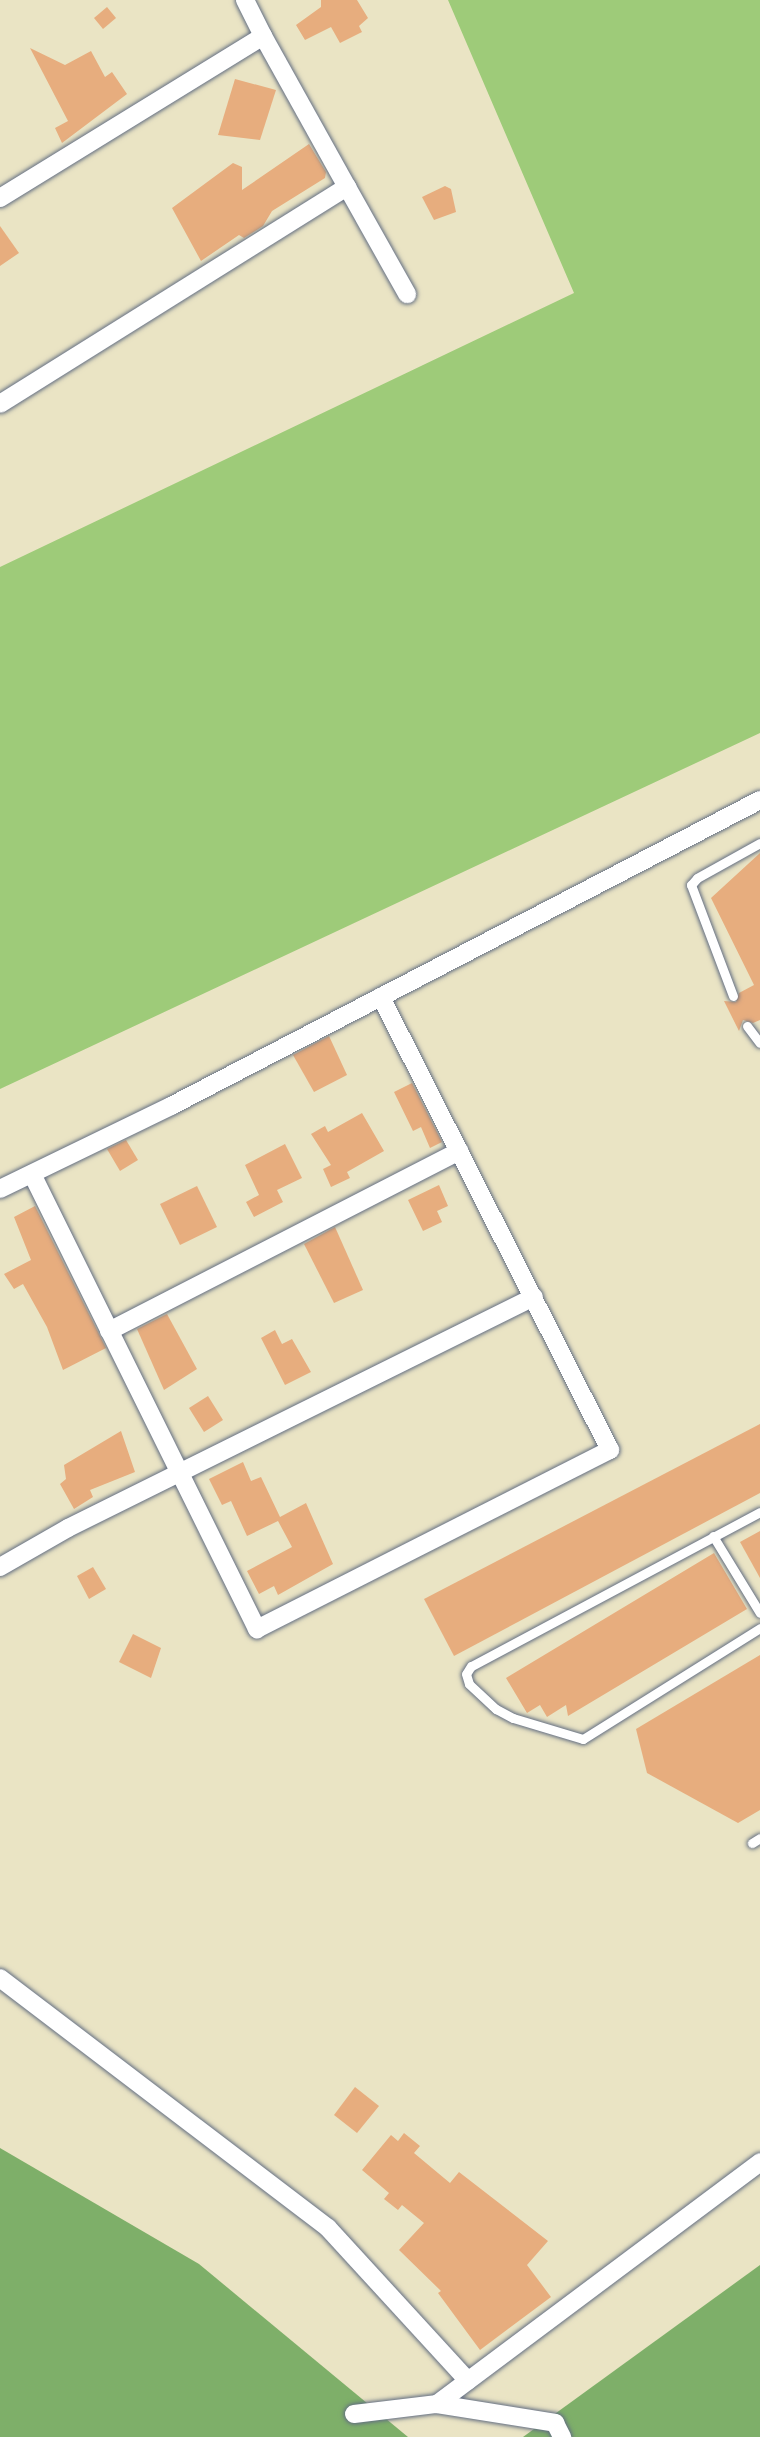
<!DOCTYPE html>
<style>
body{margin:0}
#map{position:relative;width:760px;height:2437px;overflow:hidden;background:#eae4c4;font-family:"Balsamiq Sans",sans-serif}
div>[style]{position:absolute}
.green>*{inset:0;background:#9ecb79}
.forest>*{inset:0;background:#7eaf69}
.building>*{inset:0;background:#e7ad7e}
.roads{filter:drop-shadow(0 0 2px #636e82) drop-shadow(0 0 2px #636e82)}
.lane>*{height:9px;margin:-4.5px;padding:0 4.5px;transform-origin:4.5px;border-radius:4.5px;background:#fff}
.street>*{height:18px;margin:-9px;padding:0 9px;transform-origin:9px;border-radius:9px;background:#fff}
span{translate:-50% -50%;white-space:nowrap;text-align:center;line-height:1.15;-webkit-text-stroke:5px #fdfcf7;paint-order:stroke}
</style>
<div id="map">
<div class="green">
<i style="clip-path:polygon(448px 0,760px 0,760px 733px,0 1089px,0 567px,574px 293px)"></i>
</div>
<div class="forest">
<i style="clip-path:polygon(0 2148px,199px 2264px,408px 2437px,0 2437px)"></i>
<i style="clip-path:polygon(760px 2265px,760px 2437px,523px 2437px)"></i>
</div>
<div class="building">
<i style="clip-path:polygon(321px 0,357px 0,368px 18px,359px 26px,362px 32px,340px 43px,331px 27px,305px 40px,296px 25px,321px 7px)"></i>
<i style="clip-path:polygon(107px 7px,116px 18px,103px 29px,94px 18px)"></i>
<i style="clip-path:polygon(30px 48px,65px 65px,91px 51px,105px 77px,112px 72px,127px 94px,62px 143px,55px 128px,68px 121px)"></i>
<i style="clip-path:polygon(235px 79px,276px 90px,260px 140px,218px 135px)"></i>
<i style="clip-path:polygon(309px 144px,326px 172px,325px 178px,272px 211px,263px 226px,244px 238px,239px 235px,201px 261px,172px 208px,233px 163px,242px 167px,242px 190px)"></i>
<i style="clip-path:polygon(445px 186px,451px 189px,456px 212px,434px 220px,422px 197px)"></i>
<i style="clip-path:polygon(0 226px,19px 253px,0 266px)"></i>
<i style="clip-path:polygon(760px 853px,760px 1020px,753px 1023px,743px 1020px,739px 1031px,724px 1001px,736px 1002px,739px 993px,754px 985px,711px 898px)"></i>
<i style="clip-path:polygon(329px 1036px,347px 1075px,314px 1092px,293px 1055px)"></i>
<i style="clip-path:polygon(412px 1083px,442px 1142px,430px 1148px,421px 1127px,413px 1131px,394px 1092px)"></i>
<i style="clip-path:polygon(362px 1113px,384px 1151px,347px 1172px,350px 1178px,331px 1187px,323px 1169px,331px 1165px,311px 1134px,325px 1126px,328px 1132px)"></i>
<i style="clip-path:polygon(126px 1140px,138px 1160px,120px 1171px,107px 1149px)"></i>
<i style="clip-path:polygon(285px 1144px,302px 1178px,277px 1190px,283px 1202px,254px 1217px,246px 1202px,259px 1195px,245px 1165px)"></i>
<i style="clip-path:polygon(439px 1185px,448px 1206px,437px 1211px,442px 1222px,423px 1231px,408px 1200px)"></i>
<i style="clip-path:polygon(197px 1186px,217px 1227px,180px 1245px,160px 1204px)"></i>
<i style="clip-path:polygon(35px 1206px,106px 1348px,63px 1370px,47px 1327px,23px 1284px,14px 1289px,4px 1274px,31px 1260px,14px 1217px)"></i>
<i style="clip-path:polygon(335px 1227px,363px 1290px,334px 1303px,304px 1244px)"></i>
<i style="clip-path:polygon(167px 1314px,197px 1369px,164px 1390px,137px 1329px)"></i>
<i style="clip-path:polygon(275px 1330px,282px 1344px,292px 1339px,311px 1372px,285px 1385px,261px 1338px)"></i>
<i style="clip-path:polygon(208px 1396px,223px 1420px,204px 1432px,189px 1408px)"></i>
<i style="clip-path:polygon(760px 1424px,760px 1493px,454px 1656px,424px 1599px)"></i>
<i style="clip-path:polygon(121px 1431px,135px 1472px,90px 1490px,93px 1497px,74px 1509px,60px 1484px,66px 1479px,64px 1465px)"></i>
<i style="clip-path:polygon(243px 1462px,251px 1481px,261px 1477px,280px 1517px,306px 1503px,333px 1564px,278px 1595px,274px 1586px,259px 1594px,247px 1571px,292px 1547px,278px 1521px,247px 1536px,231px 1501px,222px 1505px,209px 1479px)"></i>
<i style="clip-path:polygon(760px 1531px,760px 1578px,740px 1542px)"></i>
<i style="clip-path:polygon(714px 1553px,747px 1609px,568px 1716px,566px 1705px,547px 1717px,540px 1705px,527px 1713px,506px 1678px)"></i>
<i style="clip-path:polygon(93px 1567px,106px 1589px,89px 1599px,77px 1576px)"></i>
<i style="clip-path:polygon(133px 1634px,161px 1648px,151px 1678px,119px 1662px)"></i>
<i style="clip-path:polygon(760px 1655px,760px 1810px,738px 1823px,647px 1773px,636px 1729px)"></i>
<i style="clip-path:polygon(355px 2087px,379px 2106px,357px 2133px,334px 2115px)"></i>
<i style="clip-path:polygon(404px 2133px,420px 2146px,414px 2153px,450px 2183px,459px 2172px,548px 2241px,527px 2265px,551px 2297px,480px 2350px,438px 2293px,441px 2291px,399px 2250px,424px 2223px,402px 2205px,398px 2210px,384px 2199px,389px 2193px,362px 2170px,391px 2135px,398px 2141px)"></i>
</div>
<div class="roads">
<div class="lane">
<i style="left:733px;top:996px;width:119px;rotate:-110.7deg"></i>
<i style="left:691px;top:885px;width:9px;rotate:-49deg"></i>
<i style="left:697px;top:878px;width:72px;rotate:-29.1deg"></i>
<i style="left:747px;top:1026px;width:21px;rotate:53deg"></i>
<i style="left:760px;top:1512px;width:327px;rotate:151.9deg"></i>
<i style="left:471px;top:1666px;width:9px;rotate:122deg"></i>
<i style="left:466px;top:1674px;width:10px;rotate:73deg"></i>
<i style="left:469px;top:1684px;width:37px;rotate:43deg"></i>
<i style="left:496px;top:1709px;width:19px;rotate:28deg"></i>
<i style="left:513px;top:1718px;width:73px;rotate:16.7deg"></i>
<i style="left:583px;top:1739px;width:209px;rotate:-32.1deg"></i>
<i style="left:713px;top:1536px;width:90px;rotate:58.6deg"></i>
<i style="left:752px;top:1843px;width:9px;rotate:-32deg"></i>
</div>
<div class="street">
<i style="left:245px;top:0;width:40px;rotate:63.4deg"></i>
<i style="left:347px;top:187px;width:123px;rotate:60.7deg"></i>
<i style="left:0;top:198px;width:309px;rotate:-31.6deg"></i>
<i style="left:263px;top:36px;width:173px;rotate:60.9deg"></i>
<i style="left:347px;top:187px;width:409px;rotate:148deg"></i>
<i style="left:32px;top:1174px;width:508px;rotate:63.69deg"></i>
<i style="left:257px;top:1629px;width:396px;rotate:-26.9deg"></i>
<i style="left:610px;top:1450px;width:508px;rotate:-116.82deg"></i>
<i style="left:0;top:1189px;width:190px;rotate:-25.9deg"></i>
<i style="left:171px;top:1106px;width:664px;rotate:-27.45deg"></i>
<i style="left:109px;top:1331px;width:394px;rotate:-27.2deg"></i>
<i style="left:0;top:1567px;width:78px;rotate:-29.8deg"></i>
<i style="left:68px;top:1528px;width:520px;rotate:-26.37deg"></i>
<i style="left:0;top:1978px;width:412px;rotate:37.3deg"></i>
<i style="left:328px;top:2228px;width:207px;rotate:47.5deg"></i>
<i style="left:437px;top:2404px;width:120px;rotate:9.1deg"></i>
<i style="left:555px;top:2423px;width:16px;rotate:63deg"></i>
<i style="left:354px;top:2414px;width:84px;rotate:-6.9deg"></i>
<i style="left:437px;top:2404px;width:404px;rotate:-36.8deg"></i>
</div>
</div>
</div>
